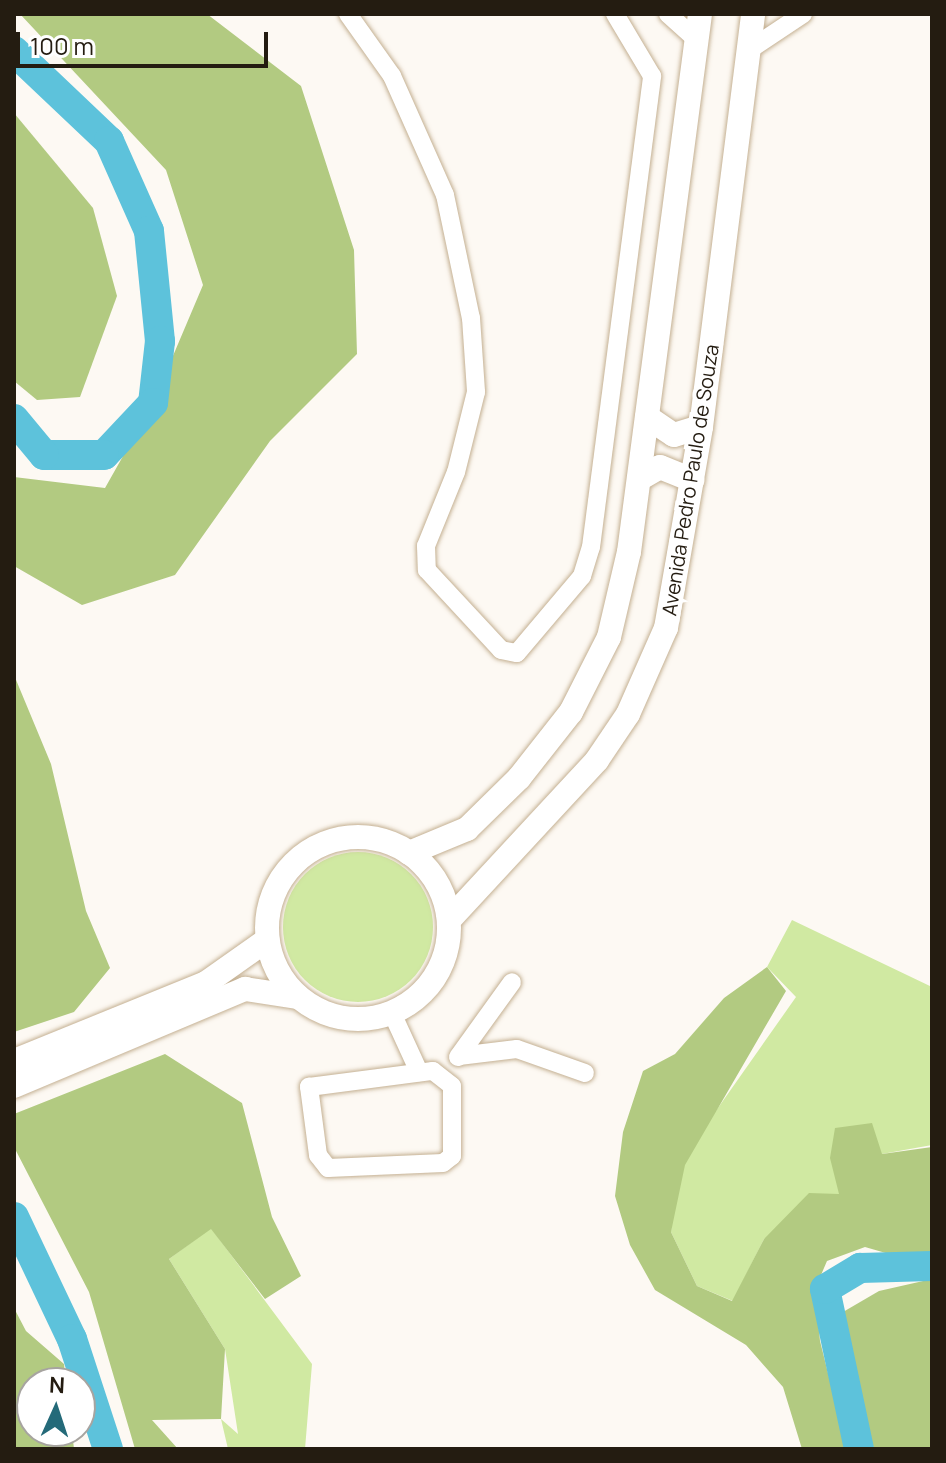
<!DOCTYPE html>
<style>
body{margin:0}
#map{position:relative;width:946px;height:1463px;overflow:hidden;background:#fdf9f3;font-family:Manrope,sans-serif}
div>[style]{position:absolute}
.green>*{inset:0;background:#d0e9a2}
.round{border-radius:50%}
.forest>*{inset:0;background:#b2ca81}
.river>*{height:30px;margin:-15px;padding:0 15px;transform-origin:15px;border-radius:15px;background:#5dc2db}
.roads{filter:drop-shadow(0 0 2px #c4b092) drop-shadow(0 0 2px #c4b092)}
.minor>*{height:18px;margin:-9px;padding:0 9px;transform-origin:9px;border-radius:9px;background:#fff}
.major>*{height:24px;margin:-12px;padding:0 12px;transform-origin:12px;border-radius:12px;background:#fff}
.major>.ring{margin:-12px;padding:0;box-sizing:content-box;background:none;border:24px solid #fff;border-radius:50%}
span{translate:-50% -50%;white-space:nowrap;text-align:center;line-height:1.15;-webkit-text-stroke:8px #fff;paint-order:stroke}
.street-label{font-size:20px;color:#241c11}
.frame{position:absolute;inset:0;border:16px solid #241c11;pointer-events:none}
.north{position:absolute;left:16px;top:1367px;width:80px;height:80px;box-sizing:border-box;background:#fff;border:2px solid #a7a4a0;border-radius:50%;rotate:3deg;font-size:22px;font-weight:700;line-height:32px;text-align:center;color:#241c11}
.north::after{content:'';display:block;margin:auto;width:28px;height:36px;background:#246a79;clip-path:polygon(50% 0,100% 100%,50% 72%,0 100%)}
.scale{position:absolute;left:16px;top:32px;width:252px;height:36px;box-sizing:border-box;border:4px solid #241c11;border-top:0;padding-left:10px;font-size:24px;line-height:28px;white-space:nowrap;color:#241c11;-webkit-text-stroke:6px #fff;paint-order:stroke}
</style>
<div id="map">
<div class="green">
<i class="round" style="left:283px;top:852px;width:150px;height:150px"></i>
<i style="clip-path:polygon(792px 920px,932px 987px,932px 1145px,882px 1154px,839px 1194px,764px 1239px,733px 1301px,697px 1286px,671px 1232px,675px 1169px,796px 997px,767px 967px)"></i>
<i style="clip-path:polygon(211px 1228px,312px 1364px,305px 1449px,228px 1449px,221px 1419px,238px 1434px,225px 1349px,169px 1259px)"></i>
</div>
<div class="forest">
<i style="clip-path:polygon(20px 14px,207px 14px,301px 86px,354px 250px,357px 354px,270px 441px,175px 575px,82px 605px,14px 566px,14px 477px,105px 488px,153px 403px,203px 285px,166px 170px)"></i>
<i style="clip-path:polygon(14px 113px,93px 208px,117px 296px,80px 397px,37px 400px,14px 381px)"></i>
<i style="clip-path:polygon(14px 675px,51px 764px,86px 911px,110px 968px,74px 1012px,14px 1032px)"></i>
<i style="clip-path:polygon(767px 967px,786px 991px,685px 1165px,671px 1232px,697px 1286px,732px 1301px,764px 1239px,809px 1193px,839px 1194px,830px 1158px,835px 1128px,872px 1123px,882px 1154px,932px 1147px,932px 1254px,903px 1258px,865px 1247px,827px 1261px,815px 1289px,820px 1341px,847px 1449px,802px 1449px,783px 1387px,746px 1345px,655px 1290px,630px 1245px,615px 1196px,623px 1132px,643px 1071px,675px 1054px,724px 998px)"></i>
<i style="clip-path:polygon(165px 1054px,242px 1103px,272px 1217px,301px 1276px,265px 1299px,211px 1229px,169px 1259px,225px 1349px,221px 1419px,152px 1420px,178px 1449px,135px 1449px,89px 1292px,14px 1147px,14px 1114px)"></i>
<i style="clip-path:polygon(932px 1279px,932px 1449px,874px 1449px,831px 1319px,879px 1291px)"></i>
<i style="clip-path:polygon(14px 1308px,26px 1331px,64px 1364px,66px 1383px,32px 1383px,32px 1431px,72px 1431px,74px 1449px,14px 1449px)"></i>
</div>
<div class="river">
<i style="left:14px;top:51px;width:131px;rotate:43.5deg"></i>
<i style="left:109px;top:141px;width:98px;rotate:66deg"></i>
<i style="left:149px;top:231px;width:111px;rotate:84.3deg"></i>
<i style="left:160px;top:341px;width:62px;rotate:96.4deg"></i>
<i style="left:153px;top:403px;width:71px;rotate:133.3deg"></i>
<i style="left:104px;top:455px;width:60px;rotate:180deg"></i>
<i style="left:44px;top:455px;width:47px;rotate:-129.8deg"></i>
<i style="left:14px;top:1217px;width:135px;rotate:64.6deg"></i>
<i style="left:72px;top:1339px;width:116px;rotate:71.9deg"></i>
<i style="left:859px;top:1449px;width:164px;rotate:-102deg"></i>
<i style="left:825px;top:1289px;width:41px;rotate:-31deg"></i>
<i style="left:860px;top:1268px;width:72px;rotate:-1.6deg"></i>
</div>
<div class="roads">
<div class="minor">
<i style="left:348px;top:14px;width:76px;rotate:54.6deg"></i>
<i style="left:392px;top:76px;width:130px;rotate:66deg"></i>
<i style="left:445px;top:195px;width:126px;rotate:78.1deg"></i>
<i style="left:471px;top:318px;width:74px;rotate:86.1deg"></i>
<i style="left:476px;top:392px;width:82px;rotate:104deg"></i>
<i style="left:456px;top:472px;width:80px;rotate:112.1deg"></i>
<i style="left:426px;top:546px;width:24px;rotate:88deg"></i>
<i style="left:427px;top:570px;width:109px;rotate:47.2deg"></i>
<i style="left:501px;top:650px;width:16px;rotate:11deg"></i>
<i style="left:517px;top:653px;width:101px;rotate:-49.8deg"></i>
<i style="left:582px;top:576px;width:30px;rotate:-73deg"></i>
<i style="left:591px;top:547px;width:475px;rotate:-82.6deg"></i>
<i style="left:652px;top:76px;width:72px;rotate:-120.8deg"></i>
<i style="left:668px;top:14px;width:39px;rotate:42deg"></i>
<i style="left:749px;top:50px;width:65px;rotate:-33.7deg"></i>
<i style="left:392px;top:1013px;width:65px;rotate:65.4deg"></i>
<i style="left:459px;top:1056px;width:58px;rotate:-6.9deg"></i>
<i style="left:517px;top:1049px;width:72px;rotate:19.4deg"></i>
<i style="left:458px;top:1057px;width:92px;rotate:-54.2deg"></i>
<i style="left:433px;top:1071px;width:24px;rotate:38deg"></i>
<i style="left:452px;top:1086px;width:70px;rotate:90deg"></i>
<i style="left:452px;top:1156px;width:11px;rotate:142deg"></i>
<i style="left:443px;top:1163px;width:115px;rotate:177.5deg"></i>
<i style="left:328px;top:1168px;width:16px;rotate:-128deg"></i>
<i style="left:318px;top:1155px;width:69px;rotate:-97.5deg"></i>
<i style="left:309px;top:1087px;width:125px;rotate:-7.4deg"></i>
</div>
<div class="major">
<i style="left:647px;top:417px;width:32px;rotate:34deg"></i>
<i style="left:674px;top:435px;width:28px;rotate:-17deg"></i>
<i style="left:639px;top:479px;width:24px;rotate:-30deg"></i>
<i style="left:660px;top:467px;width:35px;rotate:22deg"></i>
<i class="ring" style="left:267px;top:837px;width:158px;height:158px"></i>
<i style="left:409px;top:853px;width:63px;rotate:-22.5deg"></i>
<i style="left:467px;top:829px;width:73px;rotate:-44.4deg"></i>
<i style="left:519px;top:778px;width:84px;rotate:-51.8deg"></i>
<i style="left:571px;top:712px;width:84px;rotate:-63.1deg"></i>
<i style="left:609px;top:637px;width:87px;rotate:-76.8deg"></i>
<i style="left:629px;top:552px;width:543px;rotate:-82.48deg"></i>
<i style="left:449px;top:920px;width:218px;rotate:-47.2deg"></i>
<i style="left:597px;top:760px;width:55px;rotate:-56deg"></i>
<i style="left:628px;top:714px;width:94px;rotate:-66.2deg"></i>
<i style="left:666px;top:628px;width:204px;rotate:-80.1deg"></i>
<i style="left:701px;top:427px;width:416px;rotate:-82.8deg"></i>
<i style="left:14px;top:1061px;width:207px;rotate:-22.1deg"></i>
<i style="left:206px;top:983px;width:75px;rotate:-35.2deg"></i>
<i style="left:14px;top:1086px;width:251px;rotate:-22.8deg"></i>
<i style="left:245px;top:989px;width:54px;rotate:8.6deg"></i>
</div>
</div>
<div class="street-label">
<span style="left:690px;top:480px;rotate:-81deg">Avenida Pedro Paulo de Souza</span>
</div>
<div class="frame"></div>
<div class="north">N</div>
<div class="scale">100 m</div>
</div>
